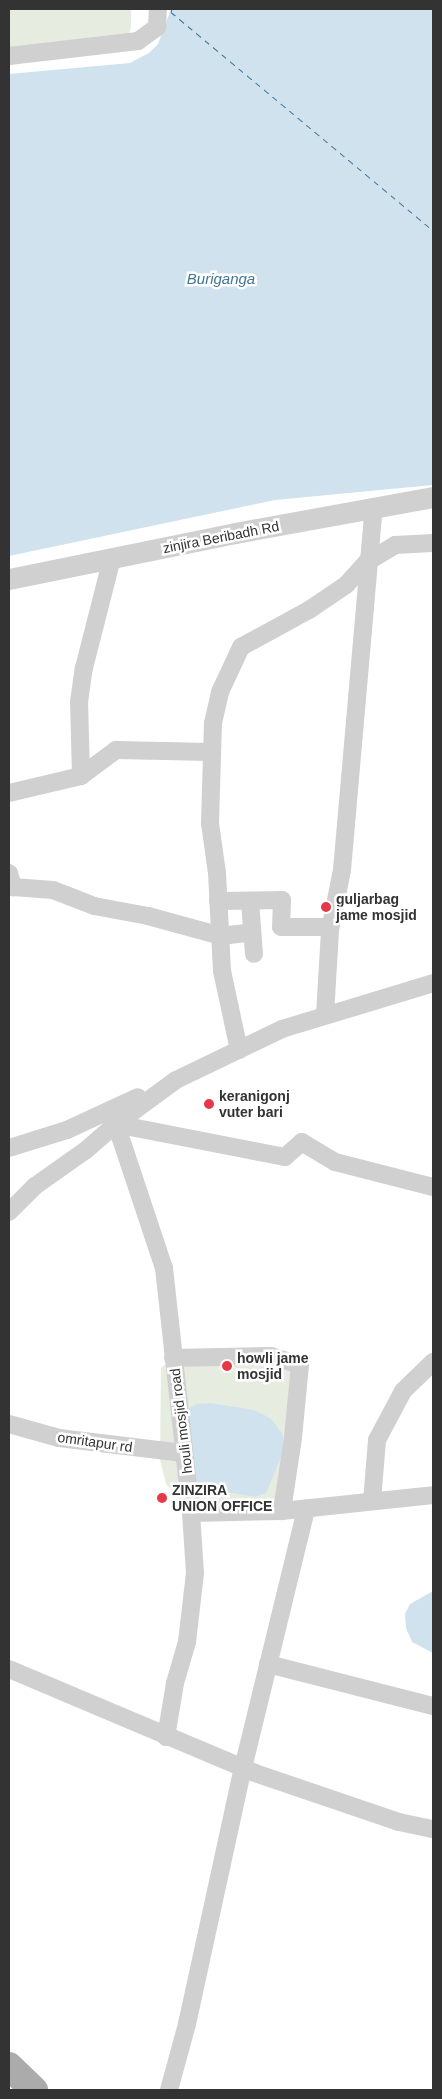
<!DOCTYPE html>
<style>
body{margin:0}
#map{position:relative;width:442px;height:2099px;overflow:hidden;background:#fff;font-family:Helvetica,sans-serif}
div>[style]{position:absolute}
.green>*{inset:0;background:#e6ecdf}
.water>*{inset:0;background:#cfe2ee}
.ferry>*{height:1px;margin-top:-0.5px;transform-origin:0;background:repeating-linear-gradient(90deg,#3f7597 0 6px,transparent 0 11px)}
.minor>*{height:18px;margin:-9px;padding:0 9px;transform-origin:9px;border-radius:9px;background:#d0d0d0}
.tertiary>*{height:21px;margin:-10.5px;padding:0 10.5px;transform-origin:10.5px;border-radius:10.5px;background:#d0d0d0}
.primary>*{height:28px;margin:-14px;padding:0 14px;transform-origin:14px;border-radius:14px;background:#ababab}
.dots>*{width:14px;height:14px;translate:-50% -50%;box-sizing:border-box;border:2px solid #fff;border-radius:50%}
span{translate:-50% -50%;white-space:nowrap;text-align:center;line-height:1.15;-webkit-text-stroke:5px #fff;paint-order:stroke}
.street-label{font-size:14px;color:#333}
.poi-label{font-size:14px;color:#333;font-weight:700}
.left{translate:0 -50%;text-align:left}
.water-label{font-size:15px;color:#3f7597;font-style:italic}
.frame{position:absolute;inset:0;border:10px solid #333;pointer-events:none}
</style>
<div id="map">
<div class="green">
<i style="clip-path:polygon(9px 9px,131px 9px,131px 27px,128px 39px,9px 52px)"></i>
<i style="clip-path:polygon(243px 1353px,301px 1373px,305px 1395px,273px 1507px,191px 1513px,166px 1484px,160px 1460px,161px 1368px,173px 1358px)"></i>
</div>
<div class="water">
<i style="clip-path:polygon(171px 9px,433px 9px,433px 485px,275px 500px,9px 556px,9px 74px,130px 63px,149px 53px,158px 44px)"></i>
<i style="clip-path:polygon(210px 1403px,254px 1410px,270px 1418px,282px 1433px,285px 1448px,266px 1493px,255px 1497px,200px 1487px,193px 1474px,181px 1412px,197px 1404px)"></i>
<i style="clip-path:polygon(433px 1591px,433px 1653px,412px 1642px,406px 1628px,405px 1614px,410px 1604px)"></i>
</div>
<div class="ferry">
<i style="left:172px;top:9px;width:3px;rotate:108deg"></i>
<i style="left:171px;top:12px;width:341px;rotate:39.8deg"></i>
</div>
<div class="minor">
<i style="left:9px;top:56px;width:130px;rotate:-6.6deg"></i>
<i style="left:138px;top:41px;width:24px;rotate:-36deg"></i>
<i style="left:157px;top:27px;width:18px;rotate:-87deg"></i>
<i style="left:81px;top:776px;width:74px;rotate:-91.5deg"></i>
<i style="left:79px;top:702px;width:34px;rotate:-82deg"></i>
<i style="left:84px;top:668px;width:114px;rotate:-75.7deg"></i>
<i style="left:9px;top:793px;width:74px;rotate:-13.3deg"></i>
<i style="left:81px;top:776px;width:44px;rotate:-36.6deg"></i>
<i style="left:116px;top:750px;width:95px;rotate:1.2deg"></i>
<i style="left:9px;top:873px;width:15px;rotate:74deg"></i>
<i style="left:13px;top:887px;width:40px;rotate:4.3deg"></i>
<i style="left:53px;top:890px;width:44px;rotate:21.3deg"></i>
<i style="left:94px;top:906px;width:55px;rotate:10.5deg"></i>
<i style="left:148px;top:916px;width:76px;rotate:15.3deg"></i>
<i style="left:221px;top:936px;width:31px;rotate:-7deg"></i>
<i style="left:218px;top:901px;width:64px;rotate:-0.9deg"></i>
<i style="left:282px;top:900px;width:27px;rotate:92deg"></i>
<i style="left:281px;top:927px;width:49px"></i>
<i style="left:250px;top:901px;width:53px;rotate:85.7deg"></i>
<i style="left:325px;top:1015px;width:85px;rotate:-86.6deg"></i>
<i style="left:330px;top:930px;width:61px;rotate:-78.7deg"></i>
<i style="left:342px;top:870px;width:364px;rotate:-85deg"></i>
<i style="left:239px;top:1050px;width:81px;rotate:-102.1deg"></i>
<i style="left:222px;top:971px;width:98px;rotate:-92.9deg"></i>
<i style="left:217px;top:873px;width:50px;rotate:-98deg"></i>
<i style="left:210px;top:823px;width:100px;rotate:-88.3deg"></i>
<i style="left:213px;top:723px;width:32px;rotate:-77deg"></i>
<i style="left:220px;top:692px;width:50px;rotate:-65deg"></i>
<i style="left:241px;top:647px;width:77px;rotate:-28.6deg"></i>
<i style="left:309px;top:610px;width:45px;rotate:-34deg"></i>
<i style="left:346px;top:585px;width:31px;rotate:-48deg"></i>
<i style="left:367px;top:562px;width:33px;rotate:-31deg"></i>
<i style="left:395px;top:545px;width:38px;rotate:-3deg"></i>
<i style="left:9px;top:1148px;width:61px;rotate:-17.2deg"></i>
<i style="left:67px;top:1130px;width:78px;rotate:-24.9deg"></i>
<i style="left:433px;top:1187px;width:101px;rotate:-165.7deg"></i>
<i style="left:335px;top:1162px;width:39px;rotate:-149deg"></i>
<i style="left:302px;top:1142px;width:23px;rotate:139deg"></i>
<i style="left:285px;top:1157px;width:172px;rotate:-169deg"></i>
<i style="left:116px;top:1124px;width:152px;rotate:71.6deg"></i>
<i style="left:164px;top:1268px;width:246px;rotate:83.7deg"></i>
<i style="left:191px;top:1513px;width:91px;rotate:-1.3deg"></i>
<i style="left:282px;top:1511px;width:152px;rotate:-6deg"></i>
<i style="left:9px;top:1212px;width:37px;rotate:-45deg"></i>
<i style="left:35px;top:1186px;width:62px;rotate:-35.2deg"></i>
<i style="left:86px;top:1150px;width:40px;rotate:-41deg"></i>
<i style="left:116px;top:1124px;width:74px;rotate:-36.3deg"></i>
<i style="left:176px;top:1080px;width:118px;rotate:-25.7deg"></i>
<i style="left:282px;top:1029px;width:158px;rotate:-16.9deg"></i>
<i style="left:173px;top:1358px;width:98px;rotate:-1.2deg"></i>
<i style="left:271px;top:1356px;width:30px;rotate:17deg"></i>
<i style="left:300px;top:1365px;width:73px;rotate:95.5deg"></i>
<i style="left:293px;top:1438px;width:74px;rotate:98.6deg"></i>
<i style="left:9px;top:1424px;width:52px;rotate:15.6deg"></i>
<i style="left:59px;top:1438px;width:125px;rotate:6.9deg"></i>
<i style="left:372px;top:1501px;width:61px;rotate:-85.3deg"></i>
<i style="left:377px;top:1440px;width:55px;rotate:-62deg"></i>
<i style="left:403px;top:1391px;width:42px;rotate:-44deg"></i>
<i style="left:268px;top:1664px;width:170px;rotate:14.3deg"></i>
<i style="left:9px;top:1669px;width:267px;rotate:22.9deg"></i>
<i style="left:255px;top:1773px;width:152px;rotate:18.8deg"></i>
<i style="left:399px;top:1822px;width:35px;rotate:12deg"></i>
<i style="left:166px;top:1737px;width:55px;rotate:-80.5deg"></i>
<i style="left:175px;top:1683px;width:43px;rotate:-73.7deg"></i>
<i style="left:187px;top:1642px;width:69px;rotate:-83.4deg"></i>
<i style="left:195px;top:1573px;width:60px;rotate:-93.8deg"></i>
<i style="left:169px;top:2090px;width:68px;rotate:-74.7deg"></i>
<i style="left:187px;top:2024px;width:262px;rotate:-77.7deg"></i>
<i style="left:243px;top:1768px;width:267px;rotate:-76.3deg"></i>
</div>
<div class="tertiary">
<i style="left:9px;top:579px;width:231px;rotate:-11.5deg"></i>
<i style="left:235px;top:533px;width:201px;rotate:-10.3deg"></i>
</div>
<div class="primary">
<i style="left:9px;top:2066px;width:35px;rotate:44deg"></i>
</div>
<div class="dots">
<i style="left:326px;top:907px;background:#e63946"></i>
<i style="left:209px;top:1104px;background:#e63946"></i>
<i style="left:227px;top:1366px;background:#e63946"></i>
<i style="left:162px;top:1498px;background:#e63946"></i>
</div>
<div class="street-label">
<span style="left:221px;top:537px;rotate:-11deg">zinjira Beribadh Rd</span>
<span style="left:181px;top:1421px;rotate:-97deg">houli mosjid road</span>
<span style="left:95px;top:1442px;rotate:8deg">omritapur rd</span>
</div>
<div class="poi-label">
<span class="left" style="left:336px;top:907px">guljarbag<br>jame mosjid</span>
<span class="left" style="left:219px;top:1104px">keranigonj<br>vuter bari</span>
<span class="left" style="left:237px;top:1366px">howli jame<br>mosjid</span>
<span class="left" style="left:172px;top:1498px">ZINZIRA<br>UNION OFFICE</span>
</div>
<div class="water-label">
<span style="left:221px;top:279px">Buriganga</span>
</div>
<div class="frame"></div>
</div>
